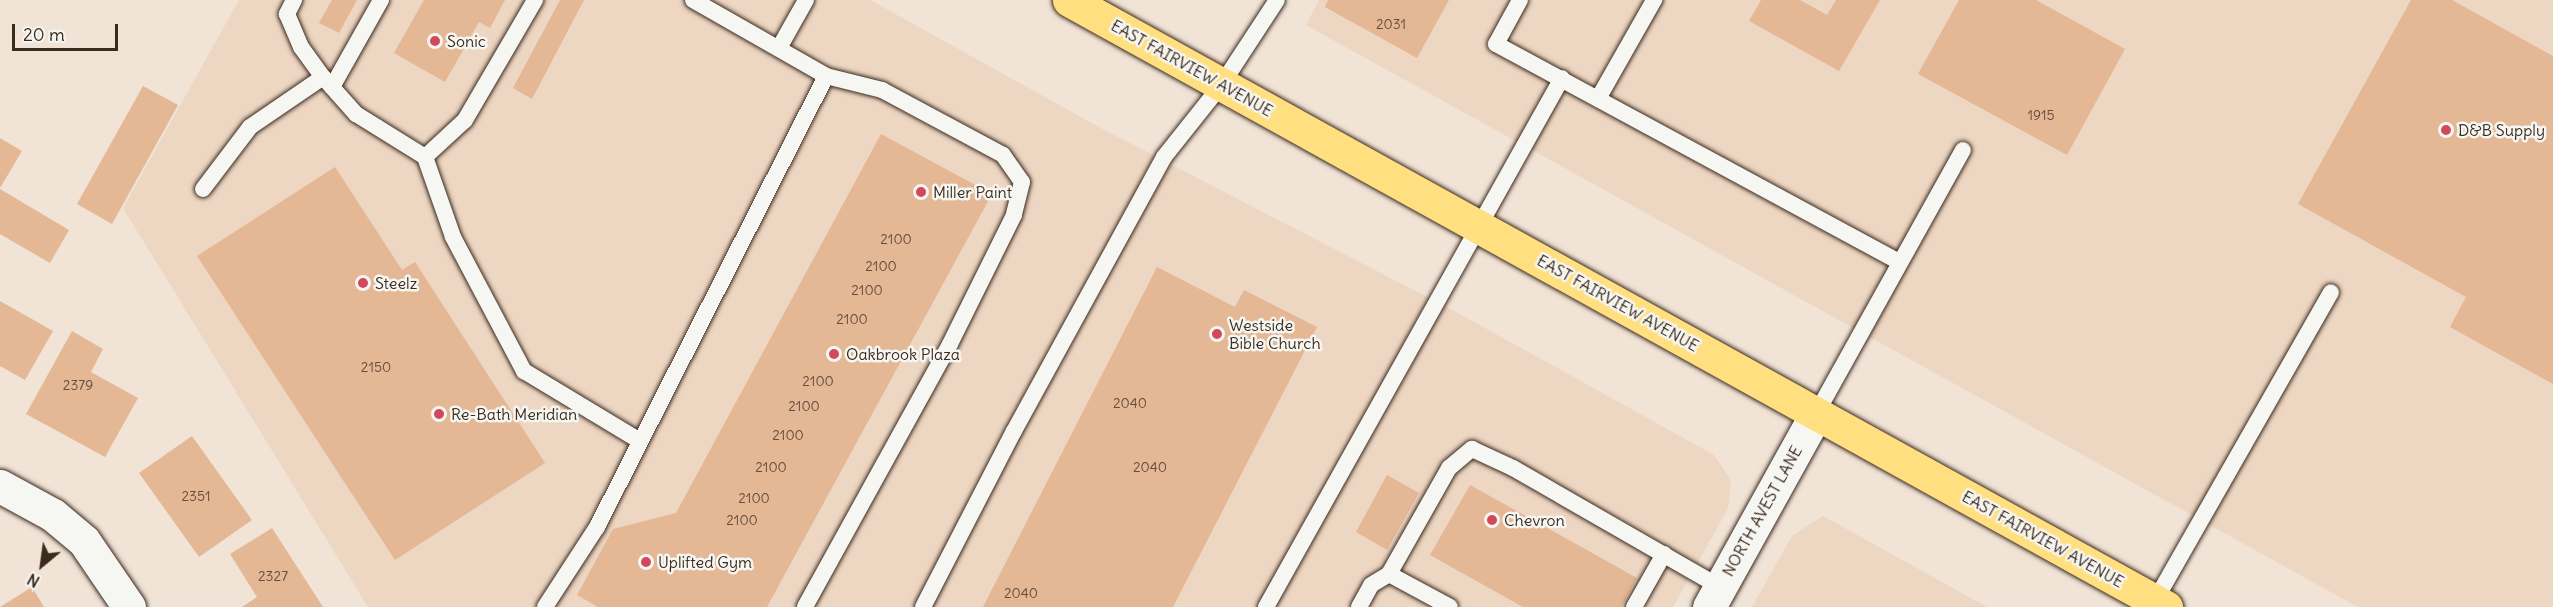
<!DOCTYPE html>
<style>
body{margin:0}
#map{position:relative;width:2553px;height:607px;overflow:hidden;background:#f1e3d6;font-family:Delius,sans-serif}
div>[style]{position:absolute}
.built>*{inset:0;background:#edd6c2}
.building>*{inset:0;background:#e4b795}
.roads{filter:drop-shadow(0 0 2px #3b2a1e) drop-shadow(0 0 2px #3b2a1e)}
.service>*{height:16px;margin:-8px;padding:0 8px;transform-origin:8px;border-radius:8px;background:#f6f6f2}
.minor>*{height:33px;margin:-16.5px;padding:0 16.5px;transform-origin:16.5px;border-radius:16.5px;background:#f6f6f2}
.primary>*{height:33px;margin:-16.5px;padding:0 16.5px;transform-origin:16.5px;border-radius:16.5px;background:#ffdf80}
.dots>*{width:16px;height:16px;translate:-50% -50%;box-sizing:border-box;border:3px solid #f6f6f2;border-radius:50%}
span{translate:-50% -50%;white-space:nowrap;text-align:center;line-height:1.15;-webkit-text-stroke:5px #f6f6f2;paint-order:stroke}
.number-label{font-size:14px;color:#654d3c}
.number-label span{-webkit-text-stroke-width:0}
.poi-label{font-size:16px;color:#3b2a1e}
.left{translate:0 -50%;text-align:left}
.street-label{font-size:16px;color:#3b2a1e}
.north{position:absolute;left:12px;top:535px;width:60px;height:60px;-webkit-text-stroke:4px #f6f6f2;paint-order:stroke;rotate:209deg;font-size:16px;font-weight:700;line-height:24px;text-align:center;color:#3b2a1e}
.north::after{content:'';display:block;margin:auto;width:21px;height:27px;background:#3b2a1e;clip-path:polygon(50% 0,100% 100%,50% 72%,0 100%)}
.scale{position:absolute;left:12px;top:24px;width:106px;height:27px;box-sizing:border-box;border:3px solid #3b2a1e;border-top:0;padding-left:8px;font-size:18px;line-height:21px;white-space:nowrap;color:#3b2a1e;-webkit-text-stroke:4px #f6f6f2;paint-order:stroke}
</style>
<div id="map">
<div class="built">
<i style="clip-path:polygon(239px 0,870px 0,1095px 125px,1458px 313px,1714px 455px,1731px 480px,1728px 508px,1673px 607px,368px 607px,123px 208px)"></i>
<i style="clip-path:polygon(1319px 0,2553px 0,2553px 607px,2358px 607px,1306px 25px)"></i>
<i style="clip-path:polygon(1823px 516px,1987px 607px,1752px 607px,1792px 536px)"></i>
</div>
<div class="building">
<i style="clip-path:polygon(332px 0,357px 0,339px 33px,319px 23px)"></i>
<i style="clip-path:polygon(424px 0,505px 0,490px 28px,479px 22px,445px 82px,394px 53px)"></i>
<i style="clip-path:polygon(560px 0,584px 0,532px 99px,513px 88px)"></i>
<i style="clip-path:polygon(1328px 0,1449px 0,1417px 58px,1325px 7px)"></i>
<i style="clip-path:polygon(1761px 0,1800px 0,1827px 15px,1836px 0,1880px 0,1839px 71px,1749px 21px)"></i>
<i style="clip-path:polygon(1959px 0,2036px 0,2125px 49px,2067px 155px,1918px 74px)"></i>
<i style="clip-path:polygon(2411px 0,2452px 0,2553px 56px,2553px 384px,2450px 327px,2466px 297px,2298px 204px)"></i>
<i style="clip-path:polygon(143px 86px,178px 105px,112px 224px,77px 204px)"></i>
<i style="clip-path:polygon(881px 134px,992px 194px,767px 607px,598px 607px,577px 595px,613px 529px,676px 513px)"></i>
<i style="clip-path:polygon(0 138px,22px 151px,0 188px)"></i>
<i style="clip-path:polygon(335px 167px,402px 270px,415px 262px,545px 463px,395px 560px,197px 256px)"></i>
<i style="clip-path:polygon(0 189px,69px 230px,50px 263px,0 234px)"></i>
<i style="clip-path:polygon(1157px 267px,1235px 307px,1244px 290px,1317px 327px,1173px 607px,983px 607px)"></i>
<i style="clip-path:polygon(0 301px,53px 331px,25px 380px,0 366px)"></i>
<i style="clip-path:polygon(72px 331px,103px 349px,91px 372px,138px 398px,105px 457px,26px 414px)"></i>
<i style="clip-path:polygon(192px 436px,252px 520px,199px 557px,139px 473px)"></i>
<i style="clip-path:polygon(1387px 475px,1419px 493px,1387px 550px,1356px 532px)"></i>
<i style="clip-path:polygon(1470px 485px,1637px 578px,1621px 607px,1523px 607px,1430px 555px)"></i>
<i style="clip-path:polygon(272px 528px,323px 607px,242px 607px,257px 597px,230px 554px)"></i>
<i style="clip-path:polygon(32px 587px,44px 607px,0 607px)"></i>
</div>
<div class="roads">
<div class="service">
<i style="left:294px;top:0;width:16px;rotate:117deg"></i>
<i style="left:287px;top:14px;width:36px;rotate:67deg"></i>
<i style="left:301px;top:47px;width:37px;rotate:54deg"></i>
<i style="left:323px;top:77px;width:50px;rotate:48.3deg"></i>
<i style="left:356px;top:114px;width:81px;rotate:31.9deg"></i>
<i style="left:425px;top:157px;width:85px;rotate:70.7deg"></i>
<i style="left:453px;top:237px;width:152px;rotate:62.1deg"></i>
<i style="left:524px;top:371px;width:135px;rotate:31.1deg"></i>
<i style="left:693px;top:0;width:153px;rotate:29.7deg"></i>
<i style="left:826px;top:76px;width:58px;rotate:14deg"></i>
<i style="left:882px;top:90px;width:137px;rotate:28.2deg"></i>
<i style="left:1003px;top:155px;width:33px;rotate:55deg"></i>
<i style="left:1022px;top:182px;width:34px;rotate:104deg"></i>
<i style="left:1014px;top:215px;width:144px;rotate:116.4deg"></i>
<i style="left:950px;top:344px;width:300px;rotate:118.9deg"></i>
<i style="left:1520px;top:0;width:50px;rotate:118.6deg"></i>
<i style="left:1496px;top:44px;width:459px;rotate:28.4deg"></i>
<i style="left:779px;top:48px;width:55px;rotate:-60.6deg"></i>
<i style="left:332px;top:87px;width:100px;rotate:-60.6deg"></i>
<i style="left:1599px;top:97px;width:112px;rotate:-60.4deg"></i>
<i style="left:425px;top:157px;width:54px;rotate:-42.8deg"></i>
<i style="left:465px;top:120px;width:139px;rotate:-59.7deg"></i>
<i style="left:203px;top:189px;width:78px;rotate:-52.8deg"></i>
<i style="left:250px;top:127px;width:88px;rotate:-34.4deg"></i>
<i style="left:1816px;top:414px;width:302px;rotate:-60.9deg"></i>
<i style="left:1389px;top:574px;width:69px;rotate:28.4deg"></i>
<i style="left:2152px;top:606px;width:361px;rotate:-60.3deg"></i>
<i style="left:545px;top:607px;width:95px;rotate:-57deg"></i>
<i style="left:597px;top:527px;width:506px;rotate:-63.08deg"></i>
<i style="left:923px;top:607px;width:198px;rotate:-62.7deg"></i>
<i style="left:1014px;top:431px;width:312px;rotate:-61.3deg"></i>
<i style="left:1164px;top:157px;width:93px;rotate:-51.5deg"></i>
<i style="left:1222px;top:84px;width:100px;rotate:-56.8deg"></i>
<i style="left:1266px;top:607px;width:606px;rotate:-60.77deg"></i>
<i style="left:1359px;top:607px;width:25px;rotate:-61deg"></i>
<i style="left:1371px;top:585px;width:21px;rotate:-31deg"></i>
<i style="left:1389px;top:574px;width:122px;rotate:-60.5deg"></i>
<i style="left:1449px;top:468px;width:30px;rotate:-40deg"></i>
<i style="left:1472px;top:449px;width:45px;rotate:24.9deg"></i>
<i style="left:1513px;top:468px;width:239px;rotate:29.9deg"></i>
<i style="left:1634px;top:607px;width:61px;rotate:-60.5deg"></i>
</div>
<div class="minor">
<i style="left:0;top:486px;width:60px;rotate:28.7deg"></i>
<i style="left:53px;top:515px;width:40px;rotate:40deg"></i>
<i style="left:84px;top:541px;width:80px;rotate:55.7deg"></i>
<i style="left:1709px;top:607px;width:221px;rotate:-61deg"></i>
</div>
<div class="primary">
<i style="left:1069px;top:0;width:1254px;rotate:28.96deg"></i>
</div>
</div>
<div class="dots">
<i style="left:435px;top:41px;background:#d1495b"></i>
<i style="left:2446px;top:130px;background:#d1495b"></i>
<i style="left:921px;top:192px;background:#d1495b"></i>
<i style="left:363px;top:283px;background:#d1495b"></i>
<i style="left:1217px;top:334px;background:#d1495b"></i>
<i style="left:834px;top:354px;background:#d1495b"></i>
<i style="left:439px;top:414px;background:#d1495b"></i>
<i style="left:1492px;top:520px;background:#d1495b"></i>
<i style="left:646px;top:562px;background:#d1495b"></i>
</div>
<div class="number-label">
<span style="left:1391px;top:24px">2031</span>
<span style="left:2041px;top:115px">1915</span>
<span style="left:896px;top:239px">2100</span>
<span style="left:881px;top:266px">2100</span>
<span style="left:867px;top:290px">2100</span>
<span style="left:852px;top:319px">2100</span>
<span style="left:376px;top:367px">2150</span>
<span style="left:818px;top:381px">2100</span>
<span style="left:78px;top:385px">2379</span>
<span style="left:1130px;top:403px">2040</span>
<span style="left:804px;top:406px">2100</span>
<span style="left:788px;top:435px">2100</span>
<span style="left:771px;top:467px">2100</span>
<span style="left:1150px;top:467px">2040</span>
<span style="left:196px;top:496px">2351</span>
<span style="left:754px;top:498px">2100</span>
<span style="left:742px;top:520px">2100</span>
<span style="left:273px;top:576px">2327</span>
<span style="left:1021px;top:593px">2040</span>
</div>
<div class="poi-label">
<span class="left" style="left:447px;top:41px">Sonic</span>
<span class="left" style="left:2458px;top:130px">D&amp;B Supply</span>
<span class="left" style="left:933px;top:192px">Miller Paint</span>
<span class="left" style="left:375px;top:283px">Steelz</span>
<span class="left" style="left:1229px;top:334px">Westside<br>Bible Church</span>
<span class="left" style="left:846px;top:354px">Oakbrook Plaza</span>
<span class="left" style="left:451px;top:414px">Re-Bath Meridian</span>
<span class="left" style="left:1504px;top:520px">Chevron</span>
<span class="left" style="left:658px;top:562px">Uplifted Gym</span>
</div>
<div class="street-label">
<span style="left:1192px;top:68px;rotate:29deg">EAST FAIRVIEW AVENUE</span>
<span style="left:1618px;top:303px;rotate:29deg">EAST FAIRVIEW AVENUE</span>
<span style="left:1762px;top:511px;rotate:-61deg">NORTH AVEST LANE</span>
<span style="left:2043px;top:539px;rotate:29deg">EAST FAIRVIEW AVENUE</span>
</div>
<div class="north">N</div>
<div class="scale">20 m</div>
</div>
